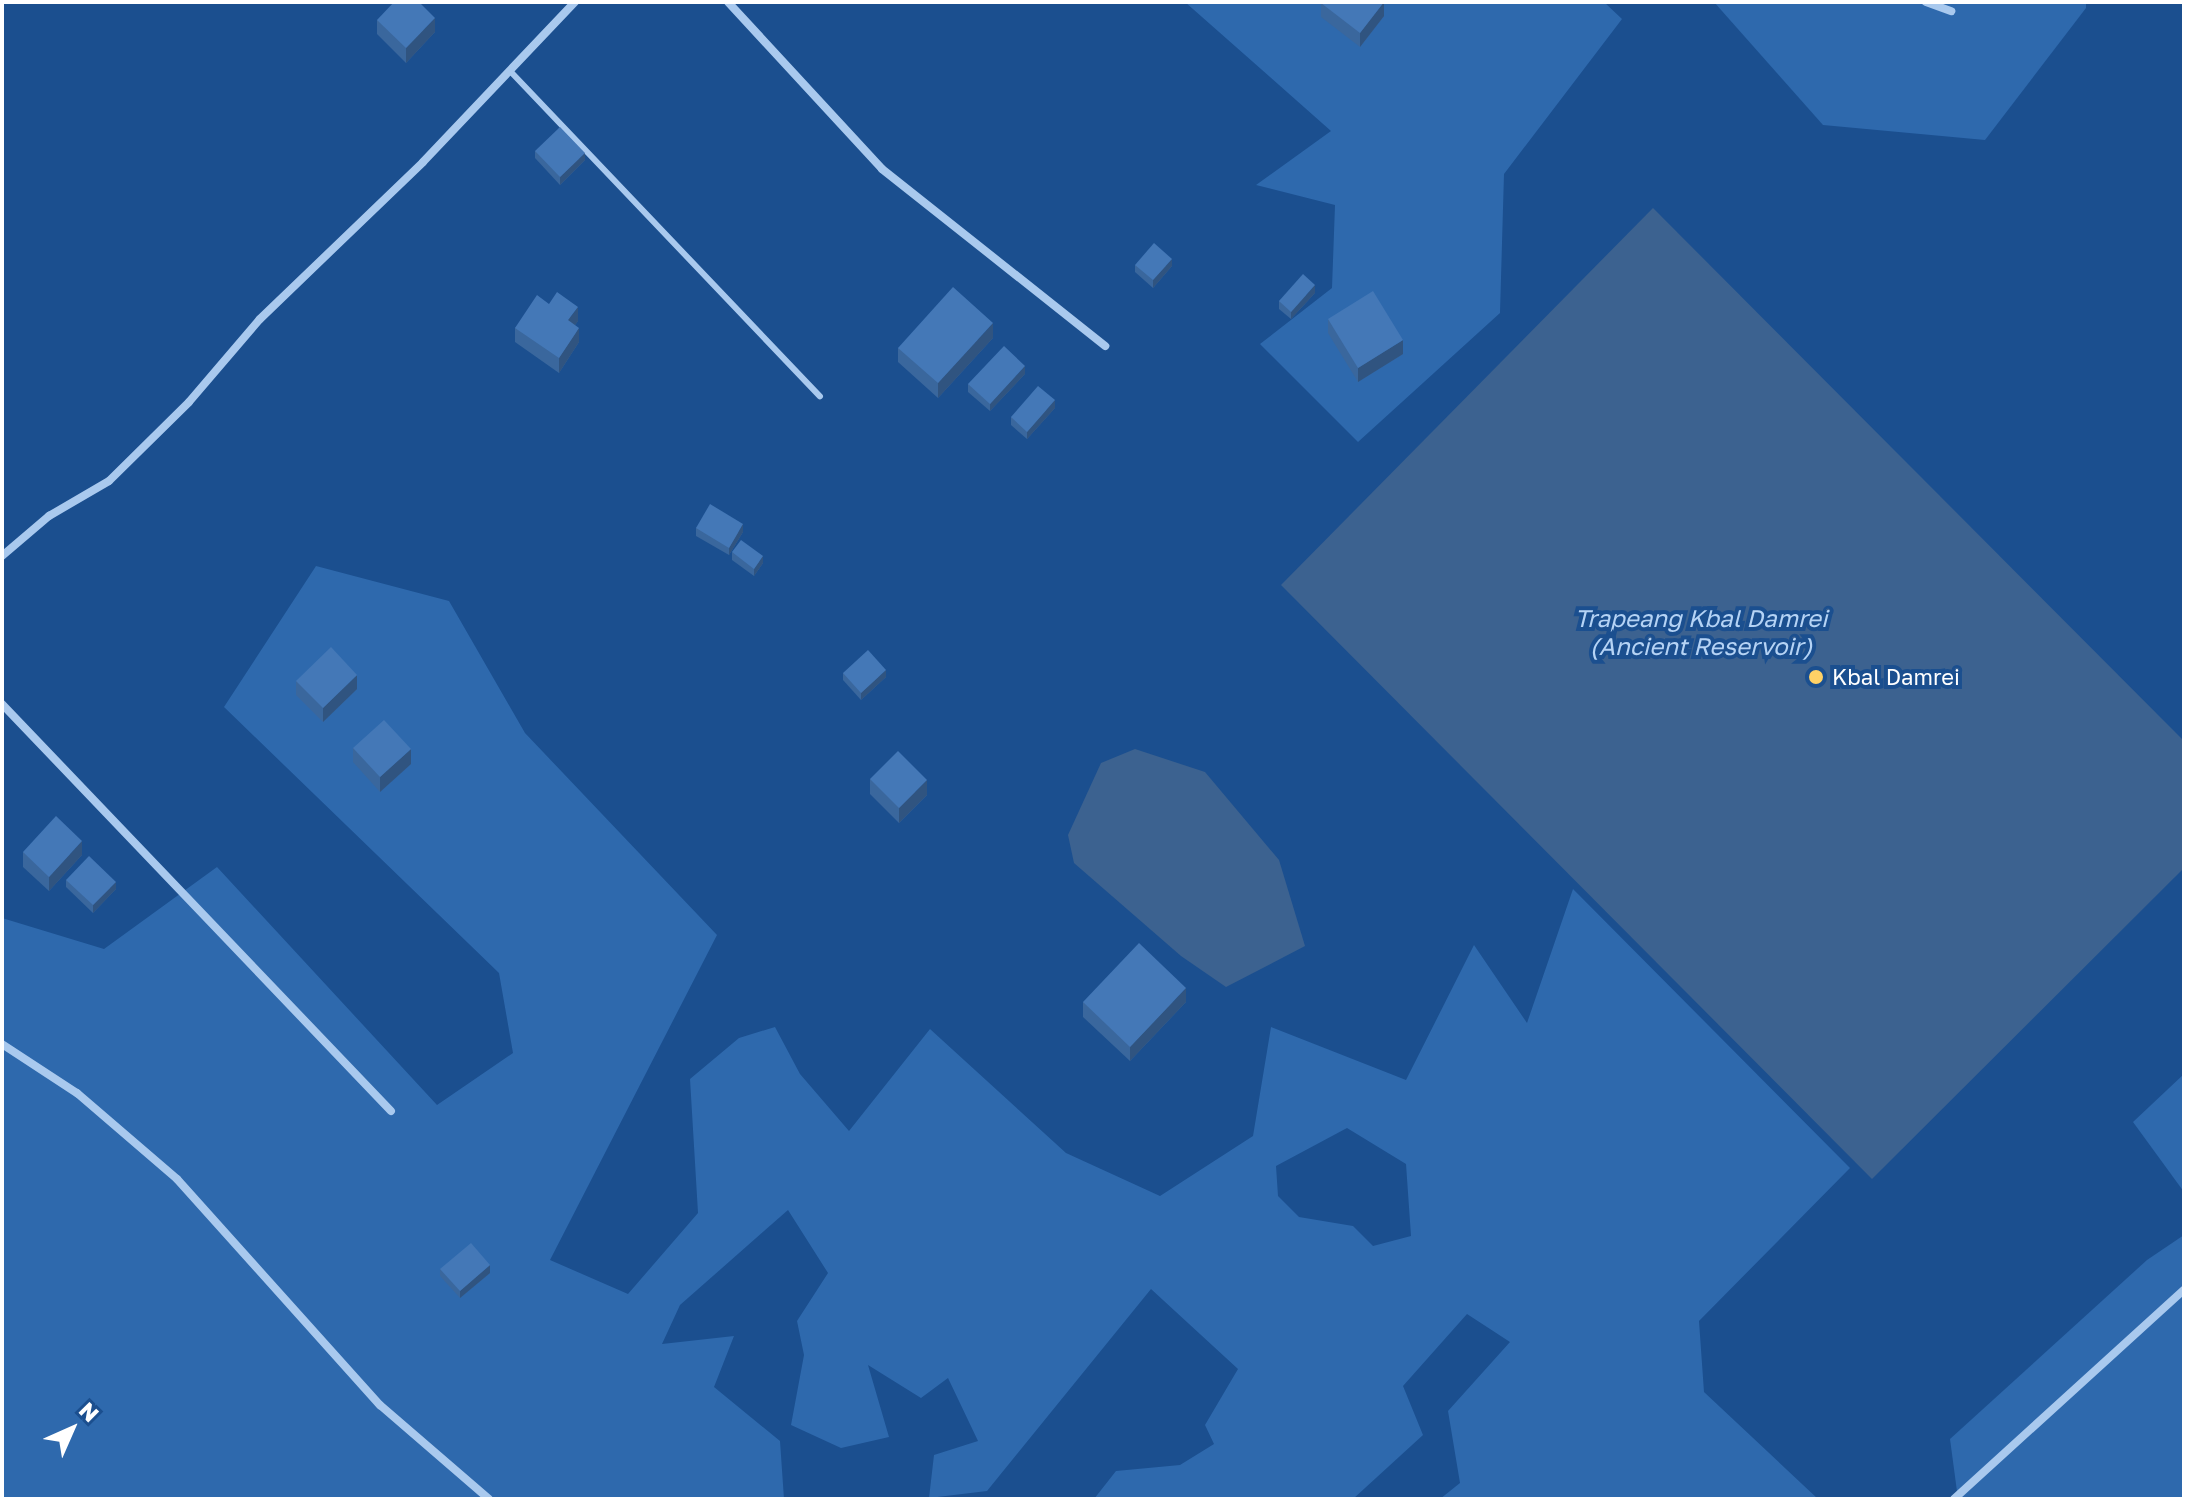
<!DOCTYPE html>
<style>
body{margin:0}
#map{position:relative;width:2186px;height:1501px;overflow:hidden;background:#1b4f8f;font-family:"Golos Text",sans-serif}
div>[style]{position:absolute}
.green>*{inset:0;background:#2e69ad}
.water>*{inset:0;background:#3c6290}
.service>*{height:6px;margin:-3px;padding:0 3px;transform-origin:3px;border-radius:3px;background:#a9c9ee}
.minor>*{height:8px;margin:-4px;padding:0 4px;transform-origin:4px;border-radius:4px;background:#a9c9ee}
.wall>*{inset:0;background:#3a679d}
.shaded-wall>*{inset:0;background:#305480}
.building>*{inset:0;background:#4478b7}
.dots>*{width:22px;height:22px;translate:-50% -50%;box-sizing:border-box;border:4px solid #1b4f8f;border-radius:50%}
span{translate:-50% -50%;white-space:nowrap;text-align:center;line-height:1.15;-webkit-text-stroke:8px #1b4f8f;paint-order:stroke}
.poi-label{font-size:22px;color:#fff}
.left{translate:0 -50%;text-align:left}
.water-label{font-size:24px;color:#b5d3f5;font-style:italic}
.frame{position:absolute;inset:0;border:4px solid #fff;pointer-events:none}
.north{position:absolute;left:32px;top:1389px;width:80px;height:80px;-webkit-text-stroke:6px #1b4f8f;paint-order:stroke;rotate:45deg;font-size:22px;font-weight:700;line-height:32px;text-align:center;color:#fff}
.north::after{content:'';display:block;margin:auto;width:28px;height:36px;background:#fff;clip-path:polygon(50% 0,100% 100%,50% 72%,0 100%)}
</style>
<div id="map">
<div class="green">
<i style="clip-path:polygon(1185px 2px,1604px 2px,1622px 19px,1504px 174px,1500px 313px,1358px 442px,1260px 344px,1332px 288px,1335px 205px,1256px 185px,1331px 131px)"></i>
<i style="clip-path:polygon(1714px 2px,2086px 2px,2086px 8px,1985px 140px,1823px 125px)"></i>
<i style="clip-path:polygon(evenodd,316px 566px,449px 601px,525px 733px,717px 935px,550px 1260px,628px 1294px,698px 1213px,690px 1079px,739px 1038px,775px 1027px,800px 1074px,849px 1131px,930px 1029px,1066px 1153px,1160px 1196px,1253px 1136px,1271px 1027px,1406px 1080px,1474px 945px,1527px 1023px,1573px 889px,1850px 1168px,1699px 1321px,1704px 1392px,1818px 1499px,1440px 1499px,1460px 1483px,1448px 1411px,1510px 1342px,1467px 1314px,1403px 1386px,1423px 1435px,1353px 1499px,1094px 1499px,1116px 1471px,1180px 1465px,1214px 1444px,1205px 1425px,1238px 1369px,1151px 1289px,987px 1491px,929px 1498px,934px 1455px,978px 1441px,948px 1378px,921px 1398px,868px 1365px,889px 1437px,841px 1448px,791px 1425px,804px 1355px,797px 1321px,828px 1273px,788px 1210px,680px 1305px,662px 1344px,734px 1336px,714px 1387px,780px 1441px,784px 1499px,2px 1499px,2px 918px,104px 949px,217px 867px,437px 1105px,513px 1053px,499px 973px,224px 707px,316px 566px,1347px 1128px,1406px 1164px,1411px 1236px,1373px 1246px,1353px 1226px,1299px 1217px,1278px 1196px,1276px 1166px,1347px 1128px)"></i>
<i style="clip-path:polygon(2184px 1074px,2184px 1192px,2133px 1122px)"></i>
<i style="clip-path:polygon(2184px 1235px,2184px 1499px,1958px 1499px,1950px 1439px,2147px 1260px)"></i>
</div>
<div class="water">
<i style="clip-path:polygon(1653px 208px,2184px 741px,2184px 868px,1872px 1179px,1281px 585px)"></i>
<i style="clip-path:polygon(1135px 749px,1205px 772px,1279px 860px,1305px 946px,1226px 987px,1181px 956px,1074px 863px,1068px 835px,1101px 763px)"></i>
</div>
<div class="service">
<i style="left:511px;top:72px;width:448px;rotate:46.4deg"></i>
</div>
<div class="minor">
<i style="left:728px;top:2px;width:227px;rotate:47.3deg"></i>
<i style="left:882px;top:169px;width:285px;rotate:38.4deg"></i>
<i style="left:1926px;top:2px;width:27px;rotate:20deg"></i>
<i style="left:2px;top:556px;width:62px;rotate:-40.4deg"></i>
<i style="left:49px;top:516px;width:69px;rotate:-30.3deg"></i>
<i style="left:109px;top:481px;width:112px;rotate:-44.6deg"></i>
<i style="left:189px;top:402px;width:109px;rotate:-49.5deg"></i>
<i style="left:260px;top:319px;width:226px;rotate:-43.9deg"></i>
<i style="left:423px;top:162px;width:221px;rotate:-46.5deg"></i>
<i style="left:2px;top:704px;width:563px;rotate:46.3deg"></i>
<i style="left:2px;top:1044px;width:90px;rotate:33.2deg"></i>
<i style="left:77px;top:1093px;width:132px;rotate:40.7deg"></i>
<i style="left:177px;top:1179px;width:304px;rotate:48.1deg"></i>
<i style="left:380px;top:1405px;width:144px;rotate:40.8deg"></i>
<i style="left:1954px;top:1499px;width:311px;rotate:-42.3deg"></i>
</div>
<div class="wall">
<i style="clip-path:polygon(1321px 3px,1384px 16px,1360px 47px,1321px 17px)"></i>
<i style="clip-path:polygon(377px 20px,435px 32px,406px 63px,377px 34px)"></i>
<i style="clip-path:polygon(535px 151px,585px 160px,560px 185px,535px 158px)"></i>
<i style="clip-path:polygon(1135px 265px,1172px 266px,1153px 288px,1135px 272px)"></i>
<i style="clip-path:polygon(1315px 293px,1291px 319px,1279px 309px,1279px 301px)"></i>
<i style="clip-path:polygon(549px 304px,578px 321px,575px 325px,579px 342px,559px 373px,515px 342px,515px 328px)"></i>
<i style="clip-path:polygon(1328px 319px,1403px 354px,1358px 382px,1328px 333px)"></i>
<i style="clip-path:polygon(993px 338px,938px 398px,898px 362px,898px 348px)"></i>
<i style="clip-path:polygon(1025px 374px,990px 411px,968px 392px,968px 384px)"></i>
<i style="clip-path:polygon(1055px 408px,1027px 439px,1011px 425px,1011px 417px)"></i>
<i style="clip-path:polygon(696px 528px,743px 532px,729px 555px,696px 536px)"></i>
<i style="clip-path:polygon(732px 552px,763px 563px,754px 576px,732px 560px)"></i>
<i style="clip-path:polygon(843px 673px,886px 677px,861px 700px,843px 680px)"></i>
<i style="clip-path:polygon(296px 681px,357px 689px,323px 722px,296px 695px)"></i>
<i style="clip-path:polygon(353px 748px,411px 764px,380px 792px,353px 762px)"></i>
<i style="clip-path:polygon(870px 779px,927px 795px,899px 823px,870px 794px)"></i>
<i style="clip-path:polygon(23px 852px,82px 855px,49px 891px,23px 867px)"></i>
<i style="clip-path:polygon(66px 880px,116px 889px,93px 913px,66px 887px)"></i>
<i style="clip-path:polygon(1083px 1002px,1186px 1002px,1130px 1061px,1083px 1017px)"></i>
<i style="clip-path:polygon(440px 1269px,490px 1273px,460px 1298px,440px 1276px)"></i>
</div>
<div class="shaded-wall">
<i style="clip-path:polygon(1384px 2px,1384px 16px,1360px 47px,1360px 33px)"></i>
<i style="clip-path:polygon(435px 18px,435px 32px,406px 63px,406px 48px)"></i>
<i style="clip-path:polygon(585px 153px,585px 160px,560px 185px,560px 177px)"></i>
<i style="clip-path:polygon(1172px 259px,1172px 266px,1153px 288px,1153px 280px)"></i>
<i style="clip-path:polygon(1315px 285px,1315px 293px,1291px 319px,1291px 312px)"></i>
<i style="clip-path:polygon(578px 307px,578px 321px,568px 335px,568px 320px)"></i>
<i style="clip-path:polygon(993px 323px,993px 338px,938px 398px,938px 383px)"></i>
<i style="clip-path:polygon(579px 328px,579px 342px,559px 373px,559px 358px)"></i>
<i style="clip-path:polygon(1403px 340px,1403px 354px,1358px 382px,1358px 368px)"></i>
<i style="clip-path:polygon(1025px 366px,1025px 374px,990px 411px,990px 404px)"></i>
<i style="clip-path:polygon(1055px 400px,1055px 408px,1027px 439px,1027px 432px)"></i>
<i style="clip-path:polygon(743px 524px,743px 532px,729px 555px,729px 548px)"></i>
<i style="clip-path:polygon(763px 556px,763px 563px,754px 576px,754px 569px)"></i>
<i style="clip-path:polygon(886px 670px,886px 677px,861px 700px,861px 693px)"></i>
<i style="clip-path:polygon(357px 675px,357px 689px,323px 722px,323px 708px)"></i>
<i style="clip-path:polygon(411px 749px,411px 764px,380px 792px,380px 777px)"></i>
<i style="clip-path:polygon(927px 780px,927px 795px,899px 823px,899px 808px)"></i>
<i style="clip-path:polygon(82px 841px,82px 855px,49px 891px,49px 877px)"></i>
<i style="clip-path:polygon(116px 882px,116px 889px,93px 913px,93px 905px)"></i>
<i style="clip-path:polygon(1186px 988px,1186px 1002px,1130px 1061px,1130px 1047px)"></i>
<i style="clip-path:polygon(490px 1265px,490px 1273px,460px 1298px,460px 1291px)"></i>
</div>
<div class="building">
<i style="clip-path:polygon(394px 2px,419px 2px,435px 18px,406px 48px,377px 20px)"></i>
<i style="clip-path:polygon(1322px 2px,1384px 2px,1360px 33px,1321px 3px)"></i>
<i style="clip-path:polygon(560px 127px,585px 153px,560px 177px,535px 151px)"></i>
<i style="clip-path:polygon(1154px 243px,1172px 259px,1153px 280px,1135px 265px)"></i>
<i style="clip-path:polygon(1303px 274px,1315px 285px,1291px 312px,1279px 301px)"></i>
<i style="clip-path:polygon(953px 287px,993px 323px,938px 383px,898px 348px)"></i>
<i style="clip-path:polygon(1373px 291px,1403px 340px,1358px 368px,1328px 319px)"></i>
<i style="clip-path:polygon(557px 292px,578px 307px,568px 320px,579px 328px,559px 358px,515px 328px,537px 295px,549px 304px)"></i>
<i style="clip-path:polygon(1004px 346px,1025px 366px,990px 404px,968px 384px)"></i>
<i style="clip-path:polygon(1038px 386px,1055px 400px,1027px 432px,1011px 417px)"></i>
<i style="clip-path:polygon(710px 504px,743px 524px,729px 548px,696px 528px)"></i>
<i style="clip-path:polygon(741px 540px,763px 556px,754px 569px,732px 552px)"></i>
<i style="clip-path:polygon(331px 647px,357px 675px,323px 708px,296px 681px)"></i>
<i style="clip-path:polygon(868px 650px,886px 670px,861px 693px,843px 673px)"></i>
<i style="clip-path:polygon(384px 720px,411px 749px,380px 777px,353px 748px)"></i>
<i style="clip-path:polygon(898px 751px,927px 780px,899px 808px,870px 779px)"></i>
<i style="clip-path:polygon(56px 816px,82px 841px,49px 877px,23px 852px)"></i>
<i style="clip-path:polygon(89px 856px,116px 882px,93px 905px,66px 880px)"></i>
<i style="clip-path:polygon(1139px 943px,1186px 988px,1130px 1047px,1083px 1002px)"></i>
<i style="clip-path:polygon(471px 1243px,490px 1265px,460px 1291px,440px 1269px)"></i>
</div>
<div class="dots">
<i style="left:1816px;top:677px;background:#ffd166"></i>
</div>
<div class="poi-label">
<span class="left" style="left:1832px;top:677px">Kbal Damrei</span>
</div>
<div class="water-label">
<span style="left:1701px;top:632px">Trapeang Kbal Damrei<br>(Ancient Reservoir)</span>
</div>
<div class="frame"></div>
<div class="north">N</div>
</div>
